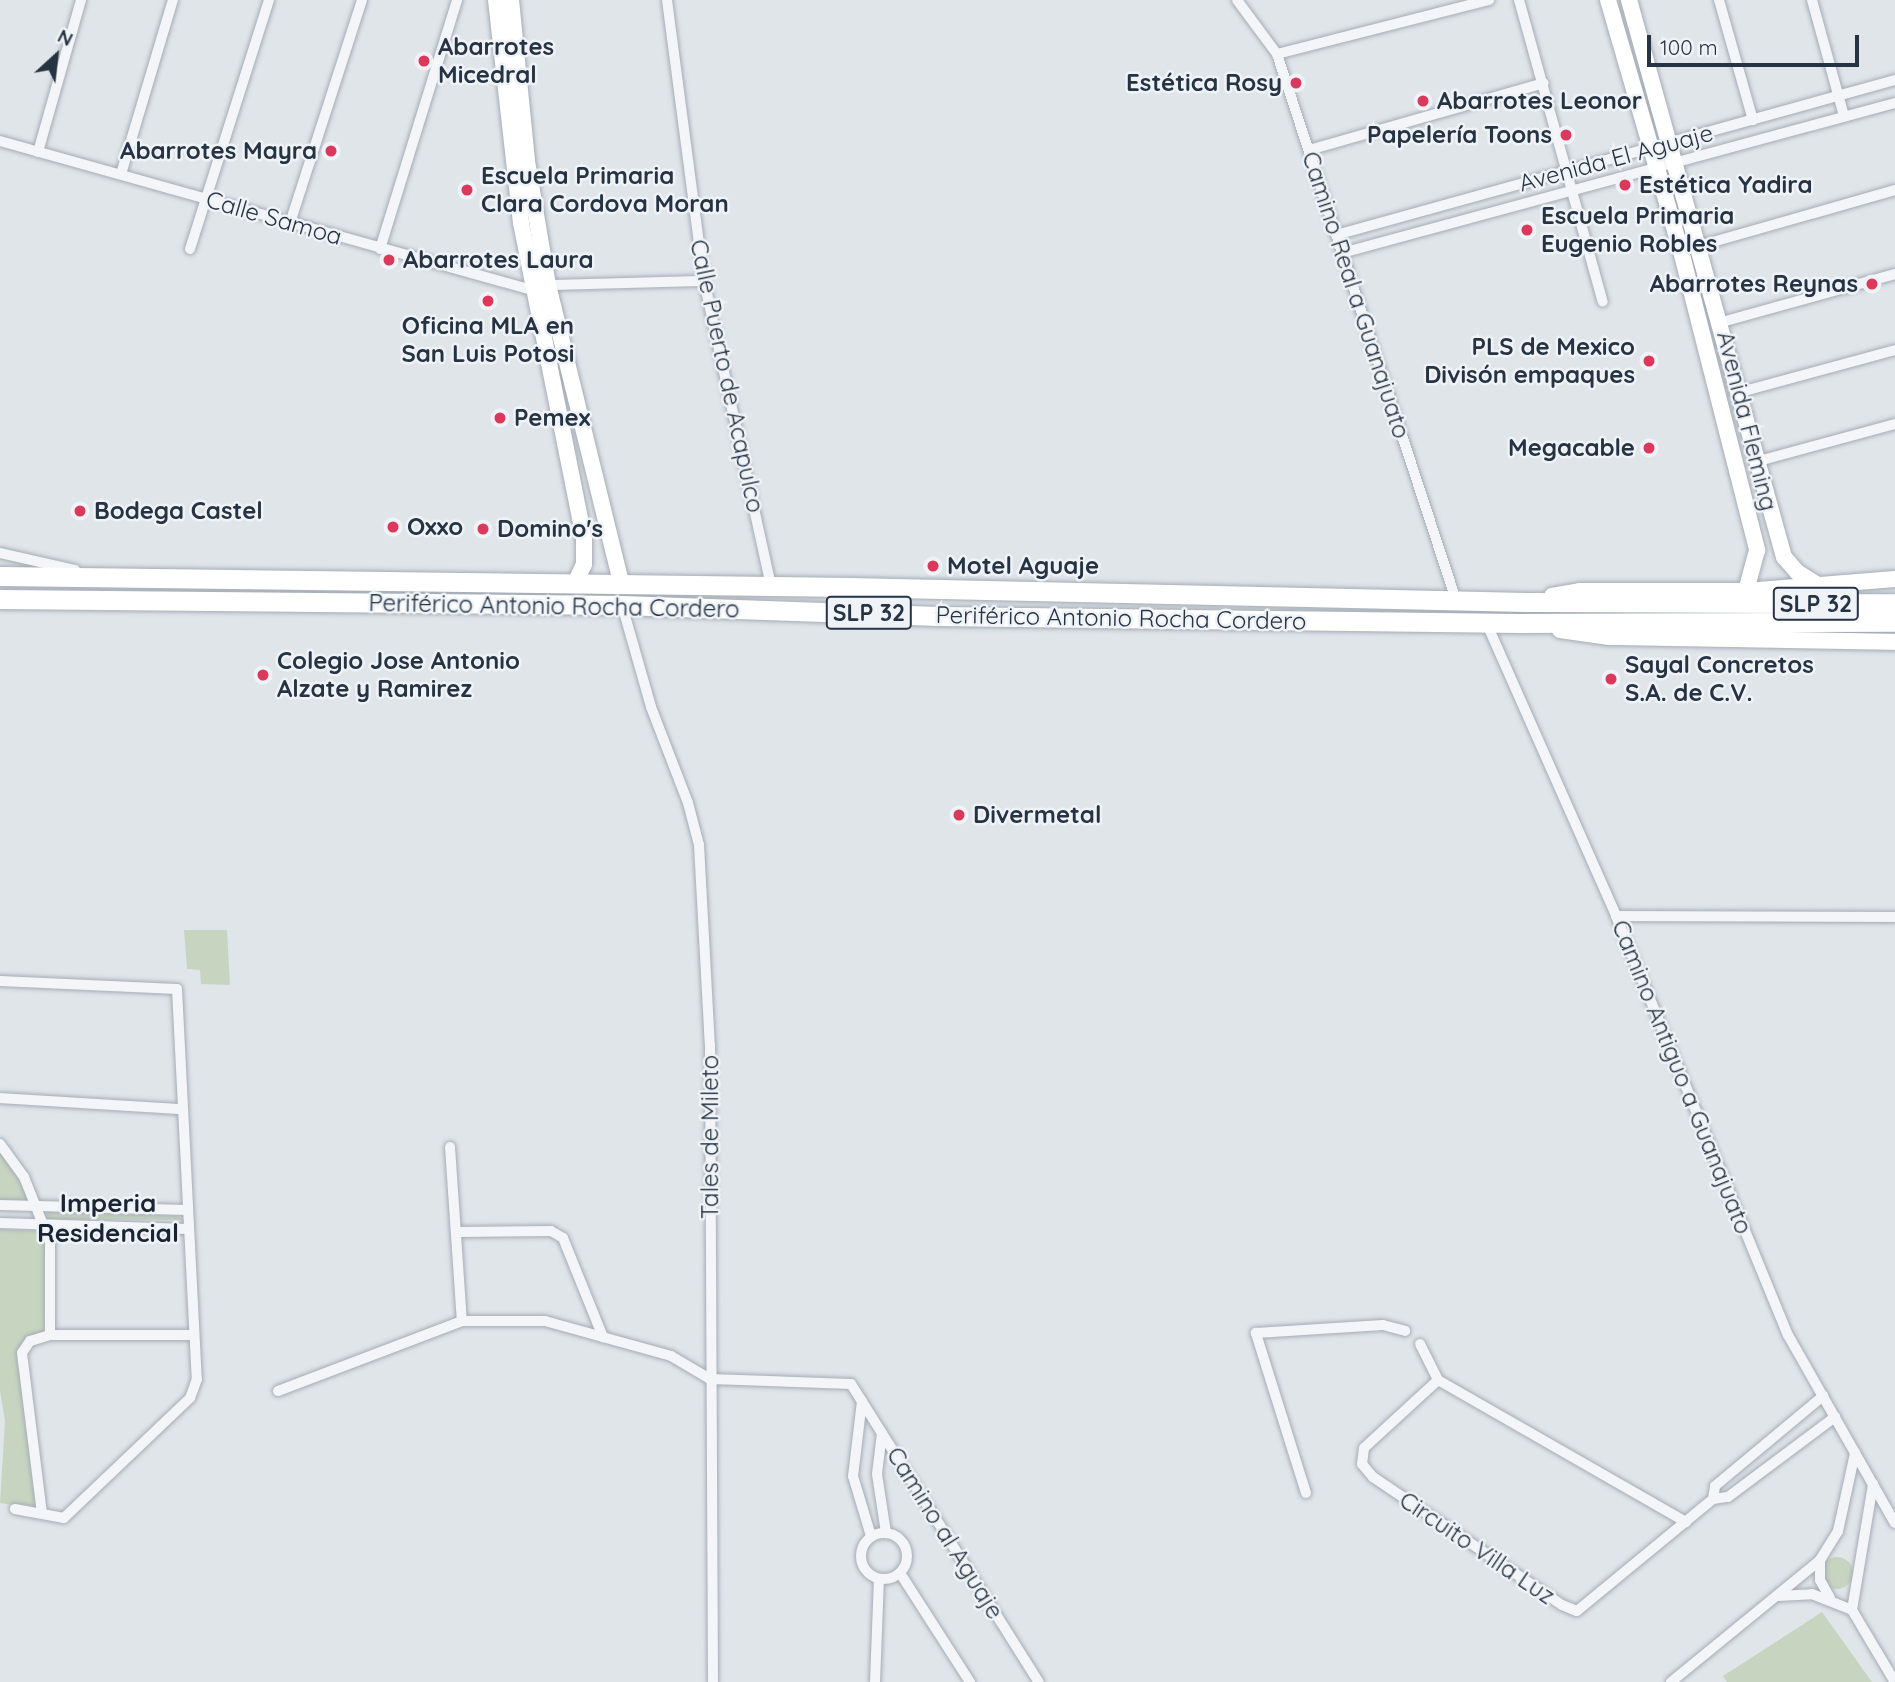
<!DOCTYPE html>
<meta charset="utf-8">
<style>
body{margin:0}
#map{position:relative;width:1895px;height:1682px;overflow:hidden;background:#e0e5ea;font-family:Quicksand,sans-serif}
div>[style]{position:absolute}
.green>*{inset:0;background:#c7d5c0}
.round{border-radius:50%}
.roads{filter:drop-shadow(0 0 2px #a4acb5) drop-shadow(0 0 2px #a4acb5)}
.street>*{height:10px;margin:-5px;padding:0 5px;transform-origin:5px;border-radius:5px;background:#f3f5f8}
.street>.ring{margin:-5px;padding:0;box-sizing:content-box;background:none;border:10px solid #f3f5f8;border-radius:50%}
.secondary>*{height:16px;margin:-8px;padding:0 8px;transform-origin:8px;border-radius:8px;background:#fff}
.highway>*{height:19px;margin:-9.5px;padding:0 9.5px;transform-origin:9.5px;border-radius:9.5px;background:#fff}
.dots>*{width:19px;height:19px;translate:-50% -50%;box-sizing:border-box;border:4px solid #eff3f7;border-radius:50%}
span{translate:-50% -50%;white-space:nowrap;text-align:center;line-height:1.15;-webkit-text-stroke:5px #eff3f7;paint-order:stroke}
.shield-label span{padding:2px 5px;background:#eff3f7;border:2px solid;border-radius:5px;-webkit-text-stroke-width:0}
.shield-label{font-size:23px;color:#263343;font-weight:700}
.poi-label{font-size:24px;color:#263343;font-weight:700}
.left{translate:0 -50%;text-align:left}
.right{translate:-100% -50%;text-align:right}
.street-label{font-size:24px;color:#263343}
.neighbourhood-label{font-size:26px;color:#192434;font-weight:700}
.north{position:absolute;left:21px;top:21px;width:70px;height:70px;-webkit-text-stroke:5px #eff3f7;paint-order:stroke;rotate:27deg;font-size:19px;font-weight:700;line-height:28px;text-align:center;color:#263343}
.north::after{content:'';display:block;margin:auto;width:24px;height:32px;background:#263343;clip-path:polygon(50% 0,100% 100%,50% 72%,0 100%)}
.scale{position:absolute;left:1647px;top:35px;width:212px;height:32px;box-sizing:border-box;border:4px solid #263343;border-top:0;padding-left:9px;font-size:21px;line-height:24px;white-space:nowrap;color:#263343;-webkit-text-stroke:5px #eff3f7;paint-order:stroke}
</style>
<div id="map">
<div class="green">
<i style="clip-path:polygon(184px 930px,227px 930px,230px 985px,201px 984px,200px 970px,187px 969px)"></i>
<i style="clip-path:polygon(0 1147px,13px 1164px,29px 1201px,0 1200px)"></i>
<i style="clip-path:polygon(48px 1212px,178px 1216px,182px 1220px,50px 1219px,46px 1218px)"></i>
<i style="clip-path:polygon(0 1229px,40px 1231px,45px 1242px,44px 1331px,29px 1336px,19px 1351px,18px 1364px,37px 1509px,0 1503px,5px 1421px,0 1391px)"></i>
<i class="round" style="left:1821px;top:1557px;width:32px;height:32px"></i>
<i style="clip-path:polygon(1822px 1612px,1872px 1682px,1727px 1682px,1723px 1676px)"></i>
</div>
<div class="roads">
<div class="street">
<i style="left:667px;top:0;width:283px;rotate:82.5deg"></i>
<i style="left:704px;top:281px;width:311px;rotate:77.6deg"></i>
<i style="left:1237px;top:0;width:67px;rotate:53.5deg"></i>
<i style="left:1277px;top:54px;width:575px;rotate:71.85deg"></i>
<i style="left:1519px;top:0;width:313px;rotate:74.5deg"></i>
<i style="left:1719px;top:0;width:125px;rotate:74.2deg"></i>
<i style="left:1812px;top:0;width:120px;rotate:74.6deg"></i>
<i style="left:1277px;top:54px;width:219px;rotate:-14.3deg"></i>
<i style="left:0;top:141px;width:552px;rotate:15.65deg"></i>
<i style="left:532px;top:290px;width:17px;rotate:-17deg"></i>
<i style="left:548px;top:285px;width:156px;rotate:-1.5deg"></i>
<i style="left:1309px;top:150px;width:244px;rotate:-15.9deg"></i>
<i style="left:38px;top:152px;width:158px;rotate:-74.2deg"></i>
<i style="left:121px;top:174px;width:182px;rotate:-73.4deg"></i>
<i style="left:290px;top:223px;width:234px;rotate:-72.1deg"></i>
<i style="left:1336px;top:235px;width:580px;rotate:-15.5deg"></i>
<i style="left:190px;top:249px;width:261px;rotate:-72.4deg"></i>
<i style="left:380px;top:249px;width:261px;rotate:-72.8deg"></i>
<i style="left:1681px;top:251px;width:223px;rotate:-15.9deg"></i>
<i style="left:1342px;top:253px;width:573px;rotate:-15.18deg"></i>
<i style="left:1722px;top:322px;width:180px;rotate:-15.5deg"></i>
<i style="left:1737px;top:393px;width:164px;rotate:-15.2deg"></i>
<i style="left:1755px;top:462px;width:145px;rotate:-15.2deg"></i>
<i style="left:0;top:553px;width:77px;rotate:12.8deg"></i>
<i style="left:622px;top:605px;width:106px;rotate:74.1deg"></i>
<i style="left:651px;top:707px;width:103px;rotate:68.9deg"></i>
<i style="left:688px;top:803px;width:43px;rotate:75.3deg"></i>
<i style="left:699px;top:845px;width:200px;rotate:86.9deg"></i>
<i style="left:710px;top:1045px;width:637px;rotate:89.73deg"></i>
<i style="left:1486px;top:622px;width:321px;rotate:66.1deg"></i>
<i style="left:1616px;top:916px;width:453px;rotate:67.7deg"></i>
<i style="left:1788px;top:1335px;width:216px;rotate:60.4deg"></i>
<i style="left:1616px;top:916px;width:279px;rotate:0.2deg"></i>
<i style="left:0;top:981px;width:177px;rotate:2.6deg"></i>
<i style="left:177px;top:989px;width:391px;rotate:87.1deg"></i>
<i style="left:197px;top:1379px;width:20px;rotate:110deg"></i>
<i style="left:190px;top:1398px;width:174px;rotate:136.4deg"></i>
<i style="left:64px;top:1518px;width:50px;rotate:-169.6deg"></i>
<i style="left:0;top:1098px;width:182px;rotate:3.5deg"></i>
<i style="left:0;top:1144px;width:41px;rotate:54deg"></i>
<i style="left:24px;top:1177px;width:70px;rotate:68.2deg"></i>
<i style="left:50px;top:1242px;width:93px;rotate:90deg"></i>
<i style="left:50px;top:1335px;width:21px;rotate:163deg"></i>
<i style="left:30px;top:1341px;width:14px;rotate:124deg"></i>
<i style="left:22px;top:1353px;width:162px;rotate:82.9deg"></i>
<i style="left:450px;top:1147px;width:174px;rotate:86.1deg"></i>
<i style="left:0;top:1205px;width:187px;rotate:1.5deg"></i>
<i style="left:0;top:1223px;width:188px;rotate:1.8deg"></i>
<i style="left:456px;top:1232px;width:95px;rotate:-0.6deg"></i>
<i style="left:551px;top:1231px;width:14px;rotate:30deg"></i>
<i style="left:563px;top:1238px;width:107px;rotate:68deg"></i>
<i style="left:50px;top:1335px;width:144px"></i>
<i style="left:1420px;top:1344px;width:40px;rotate:63.4deg"></i>
<i style="left:1438px;top:1380px;width:286px;rotate:29.8deg"></i>
<i style="left:1438px;top:1380px;width:100px;rotate:137.4deg"></i>
<i style="left:1364px;top:1448px;width:16px;rotate:97deg"></i>
<i style="left:1362px;top:1464px;width:17px;rotate:50deg"></i>
<i style="left:1373px;top:1477px;width:228px;rotate:34.1deg"></i>
<i style="left:1562px;top:1605px;width:16px;rotate:22deg"></i>
<i style="left:1577px;top:1611px;width:176px;rotate:-39.5deg"></i>
<i style="left:1713px;top:1499px;width:15px;rotate:-8deg"></i>
<i style="left:1728px;top:1497px;width:134px;rotate:-36.8deg"></i>
<i style="left:278px;top:1391px;width:197px;rotate:-20.8deg"></i>
<i style="left:462px;top:1321px;width:83px"></i>
<i style="left:545px;top:1321px;width:131px;rotate:15.5deg"></i>
<i style="left:671px;top:1356px;width:45px;rotate:30.5deg"></i>
<i style="left:710px;top:1379px;width:141px;rotate:2deg"></i>
<i style="left:851px;top:1384px;width:352px;rotate:57.8deg"></i>
<i style="left:862px;top:1401px;width:76px;rotate:96.8deg"></i>
<i style="left:853px;top:1476px;width:63px;rotate:73.3deg"></i>
<i style="left:882px;top:1433px;width:41px;rotate:97deg"></i>
<i style="left:877px;top:1474px;width:60px;rotate:81.3deg"></i>
<i style="left:1306px;top:1493px;width:168px;rotate:-107.4deg"></i>
<i style="left:1256px;top:1333px;width:127px;rotate:-3.6deg"></i>
<i style="left:1383px;top:1325px;width:23px;rotate:15deg"></i>
<i style="left:1713px;top:1499px;width:13px;rotate:-81deg"></i>
<i style="left:1715px;top:1486px;width:141px;rotate:-39.8deg"></i>
<i class="ring" style="left:861px;top:1533px;width:36px;height:36px"></i>
<i style="left:1820px;top:1560px;width:20px;rotate:90deg"></i>
<i style="left:1820px;top:1580px;width:21px;rotate:61deg"></i>
<i style="left:900px;top:1573px;width:130px;rotate:57.3deg"></i>
<i style="left:1778px;top:1596px;width:34px;rotate:-3deg"></i>
<i style="left:1812px;top:1594px;width:43px;rotate:21.8deg"></i>
<i style="left:1852px;top:1610px;width:84px;rotate:59.2deg"></i>
<i style="left:1852px;top:1610px;width:128px;rotate:-80.5deg"></i>
<i style="left:875px;top:1682px;width:103px;rotate:-87.8deg"></i>
<i style="left:1671px;top:1682px;width:193px;rotate:-39.3deg"></i>
<i style="left:1820px;top:1560px;width:34px;rotate:-58deg"></i>
<i style="left:1838px;top:1531px;width:80px;rotate:-77.7deg"></i>
</div>
<div class="secondary">
<i style="left:496px;top:0;width:224px;rotate:83.6deg"></i>
<i style="left:521px;top:223px;width:321px;rotate:78.7deg"></i>
<i style="left:584px;top:538px;width:26px;rotate:90deg"></i>
<i style="left:584px;top:564px;width:21px;rotate:115deg"></i>
<i style="left:511px;top:0;width:162px;rotate:84.3deg"></i>
<i style="left:527px;top:161px;width:126px;rotate:80.4deg"></i>
<i style="left:548px;top:285px;width:307px;rotate:76.2deg"></i>
<i style="left:1608px;top:0;width:261px;rotate:73.8deg"></i>
<i style="left:1681px;top:251px;width:309px;rotate:75.7deg"></i>
<i style="left:1757px;top:550px;width:42px;rotate:105deg"></i>
<i style="left:1629px;top:0;width:578px;rotate:74.45deg"></i>
<i style="left:1784px;top:557px;width:20px;rotate:49deg"></i>
<i style="left:1797px;top:572px;width:25px;rotate:32deg"></i>
<i style="left:1552px;top:596px;width:28px;rotate:-10deg"></i>
<i style="left:1580px;top:591px;width:166px"></i>
<i style="left:1746px;top:591px;width:149px;rotate:-4.6deg"></i>
<i style="left:1560px;top:630px;width:50px;rotate:8deg"></i>
<i style="left:1610px;top:637px;width:285px;rotate:1deg"></i>
</div>
<div class="highway">
<i style="left:0;top:576px;width:850px;rotate:0.74deg"></i>
<i style="left:850px;top:587px;width:676px;rotate:1.27deg"></i>
<i style="left:1526px;top:602px;width:369px;rotate:0.2deg"></i>
<i style="left:0;top:599px;width:622px;rotate:0.55deg"></i>
<i style="left:622px;top:605px;width:316px;rotate:2deg"></i>
<i style="left:938px;top:616px;width:581px;rotate:0.69deg"></i>
<i style="left:1519px;top:623px;width:376px;rotate:-0.2deg"></i>
</div>
</div>
<div class="dots">
<i style="left:424px;top:61px;background:#dc385b"></i>
<i style="left:1296px;top:83px;background:#dc385b"></i>
<i style="left:1423px;top:101px;background:#dc385b"></i>
<i style="left:1566px;top:135px;background:#dc385b"></i>
<i style="left:331px;top:151px;background:#dc385b"></i>
<i style="left:1625px;top:185px;background:#dc385b"></i>
<i style="left:467px;top:190px;background:#dc385b"></i>
<i style="left:1527px;top:230px;background:#dc385b"></i>
<i style="left:389px;top:260px;background:#dc385b"></i>
<i style="left:1872px;top:284px;background:#dc385b"></i>
<i style="left:488px;top:301px;background:#dc385b"></i>
<i style="left:1649px;top:361px;background:#dc385b"></i>
<i style="left:500px;top:418px;background:#dc385b"></i>
<i style="left:1649px;top:448px;background:#dc385b"></i>
<i style="left:80px;top:511px;background:#dc385b"></i>
<i style="left:393px;top:527px;background:#dc385b"></i>
<i style="left:483px;top:529px;background:#dc385b"></i>
<i style="left:933px;top:566px;background:#dc385b"></i>
<i style="left:263px;top:675px;background:#dc385b"></i>
<i style="left:1611px;top:679px;background:#dc385b"></i>
<i style="left:959px;top:815px;background:#dc385b"></i>
</div>
<div class="shield-label">
<span style="left:1816px;top:604px">SLP 32</span>
<span style="left:869px;top:613px">SLP 32</span>
</div>
<div class="poi-label">
<span class="left" style="left:438px;top:61px">Abarrotes<br>Micedral</span>
<span class="right" style="left:1282px;top:83px">Estética Rosy</span>
<span class="left" style="left:1437px;top:101px">Abarrotes Leonor</span>
<span class="right" style="left:1552px;top:135px">Papelería Toons</span>
<span class="right" style="left:317px;top:151px">Abarrotes Mayra</span>
<span class="left" style="left:481px;top:190px">Escuela Primaria<br>Clara Cordova Moran</span>
<span class="left" style="left:1639px;top:185px">Estética Yadira</span>
<span class="left" style="left:1541px;top:230px">Escuela Primaria<br>Eugenio Robles</span>
<span class="left" style="left:403px;top:260px">Abarrotes Laura</span>
<span class="right" style="left:1858px;top:284px">Abarrotes Reynas</span>
<span style="left:488px;top:340px">Oficina MLA en<br>San Luis Potosi</span>
<span class="right" style="left:1635px;top:361px">PLS de Mexico<br>Divisón empaques</span>
<span class="left" style="left:514px;top:418px">Pemex</span>
<span class="right" style="left:1635px;top:448px">Megacable</span>
<span class="left" style="left:94px;top:511px">Bodega Castel</span>
<span class="left" style="left:407px;top:527px">Oxxo</span>
<span class="left" style="left:497px;top:529px">Domino's</span>
<span class="left" style="left:947px;top:566px">Motel Aguaje</span>
<span class="left" style="left:277px;top:675px">Colegio Jose Antonio<br>Alzate y Ramirez</span>
<span class="left" style="left:1625px;top:679px">Sayal Concretos<br>S.A. de C.V.</span>
<span class="left" style="left:973px;top:815px">Divermetal</span>
</div>
<div class="street-label">
<span style="left:1616px;top:158px;rotate:-15deg">Avenida El Aguaje</span>
<span style="left:274px;top:218px;rotate:16deg">Calle Samoa</span>
<span style="left:1356px;top:295px;rotate:72deg">Camino Real a Guanajuato</span>
<span style="left:727px;top:376px;rotate:78deg">Calle Puerto de Acapulco</span>
<span style="left:1747px;top:421px;rotate:76deg">Avenida Fleming</span>
<span style="left:554px;top:606px;rotate:1deg">Periférico Antonio Rocha Cordero</span>
<span style="left:1121px;top:618px;rotate:1deg">Periférico Antonio Rocha Cordero</span>
<span style="left:1682px;top:1077px;rotate:68deg">Camino Antiguo a Guanajuato</span>
<span style="left:710px;top:1137px;rotate:-90deg">Tales de Mileto</span>
<span style="left:945px;top:1533px;rotate:58deg">Camino al Aguaje</span>
<span style="left:1477px;top:1548px;rotate:34deg">Circuito Villa Luz</span>
</div>
<div class="neighbourhood-label">
<span style="left:108px;top:1218px">Imperia<br>Residencial</span>
</div>
<div class="north">N</div>
<div class="scale">100 m</div>
</div>
